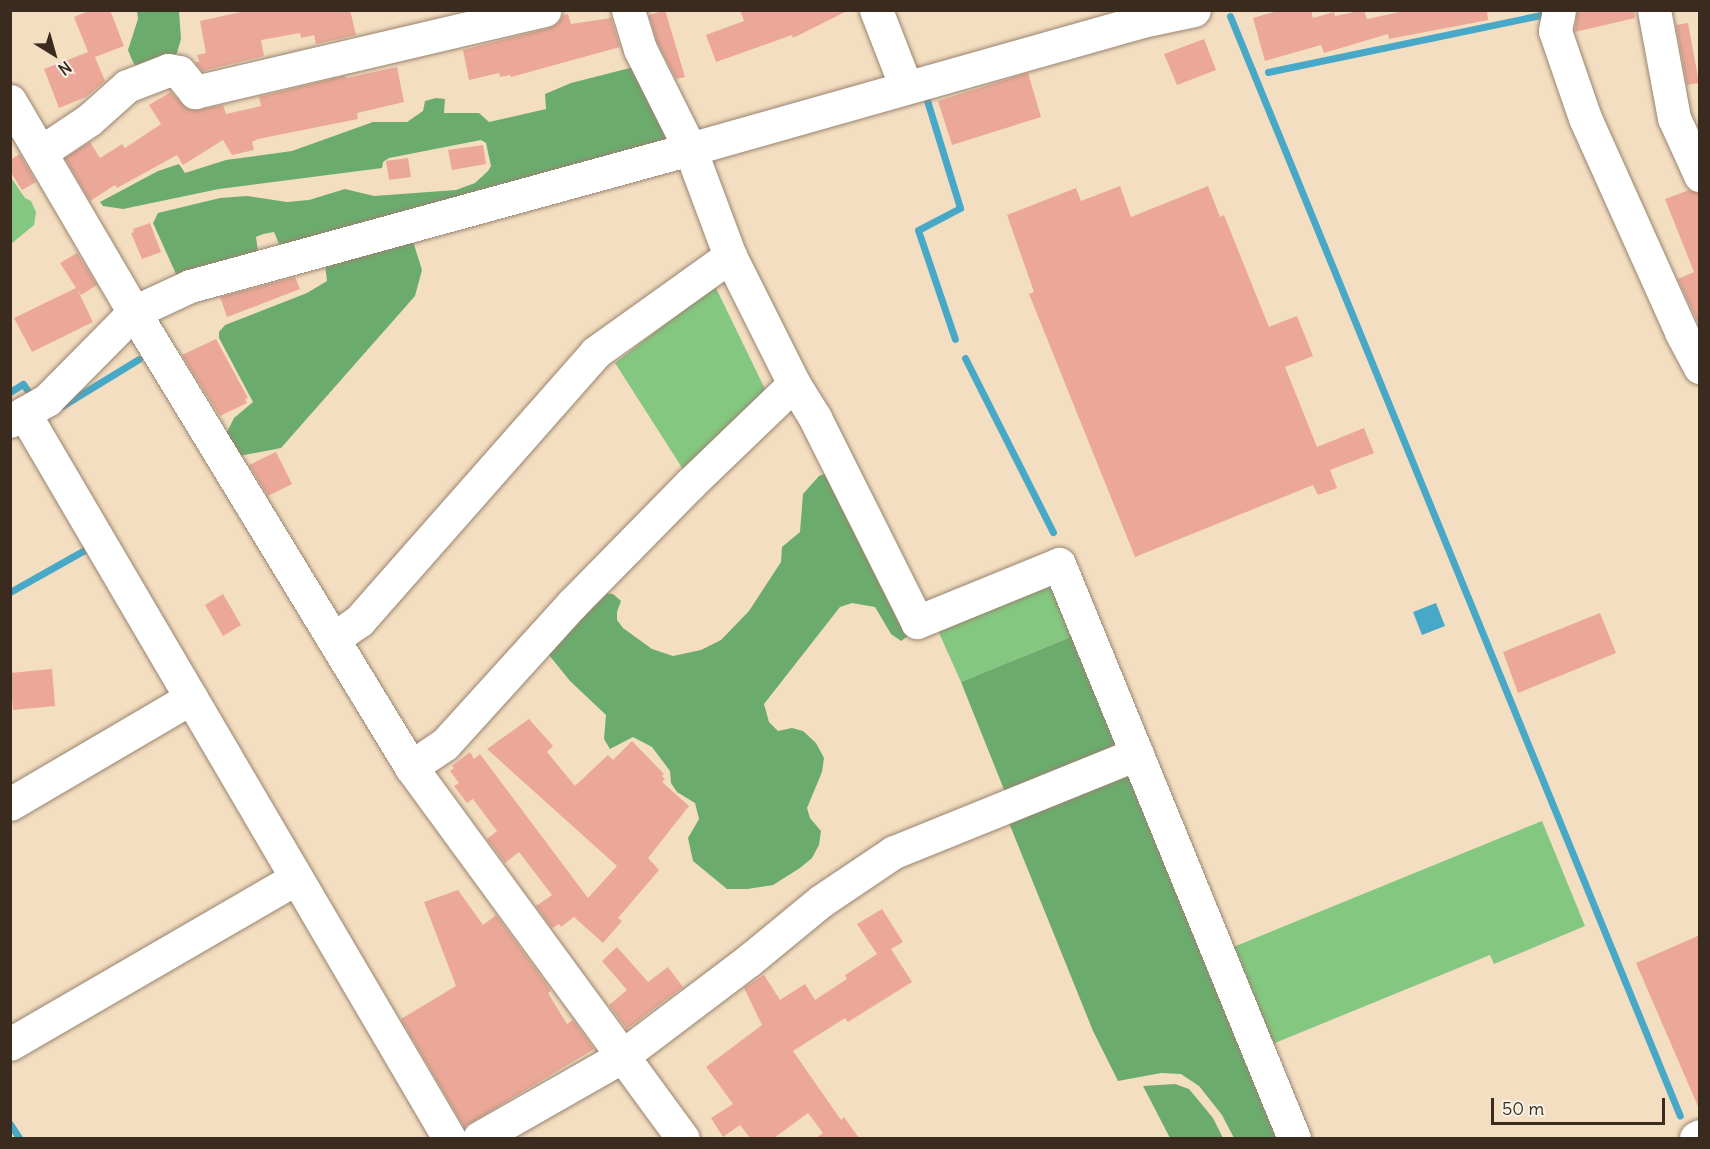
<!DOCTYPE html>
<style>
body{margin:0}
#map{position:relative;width:1710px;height:1149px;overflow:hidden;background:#f4dec1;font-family:Delius,sans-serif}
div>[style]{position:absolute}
.green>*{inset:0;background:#84c780}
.forest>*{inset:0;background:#6bac6e}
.water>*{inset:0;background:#47a9c7}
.stream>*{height:7px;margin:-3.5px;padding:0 3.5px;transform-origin:3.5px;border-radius:3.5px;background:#47a9c7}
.building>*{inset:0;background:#eba898}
.roads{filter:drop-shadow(0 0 2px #988470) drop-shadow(0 0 2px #988470)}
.minor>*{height:33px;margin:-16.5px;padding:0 16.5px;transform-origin:16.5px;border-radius:16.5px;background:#fff}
span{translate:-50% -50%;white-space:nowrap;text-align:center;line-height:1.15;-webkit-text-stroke:4.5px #f7f3e8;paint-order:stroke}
.frame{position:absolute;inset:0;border:12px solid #3b2a1e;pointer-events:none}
.north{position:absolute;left:24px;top:24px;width:60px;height:60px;-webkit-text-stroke:4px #f7f3e8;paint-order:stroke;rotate:143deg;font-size:16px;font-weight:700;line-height:24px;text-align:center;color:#3b2a1e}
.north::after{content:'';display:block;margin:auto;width:21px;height:27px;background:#3b2a1e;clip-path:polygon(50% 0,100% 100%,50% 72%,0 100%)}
.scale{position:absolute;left:1491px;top:1098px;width:174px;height:27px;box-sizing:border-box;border:3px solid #3b2a1e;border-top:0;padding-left:8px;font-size:18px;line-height:21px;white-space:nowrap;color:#3b2a1e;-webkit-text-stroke:4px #f7f3e8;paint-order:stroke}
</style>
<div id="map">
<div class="green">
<i style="clip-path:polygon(10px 176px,25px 198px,31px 201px,36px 212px,34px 225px,11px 244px)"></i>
<i style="clip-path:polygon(715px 286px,765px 389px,688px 477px,615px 363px)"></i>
<i style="clip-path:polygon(1050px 577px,1078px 634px,961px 682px,935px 624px)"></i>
<i style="clip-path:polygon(1542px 821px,1585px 926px,1494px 964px,1490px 955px,1265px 1047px,1226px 950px)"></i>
</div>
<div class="forest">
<i style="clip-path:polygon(137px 11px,179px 11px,181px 39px,177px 53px,165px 63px,136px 67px,132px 60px,128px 50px,138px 19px)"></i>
<i style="clip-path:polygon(630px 68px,641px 68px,676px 137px,282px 251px,274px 232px,263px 234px,256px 237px,259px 258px,183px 279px,176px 274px,153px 223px,158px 213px,220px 198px,247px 196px,287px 202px,309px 200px,345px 189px,374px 196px,456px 190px,475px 183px,488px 171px,491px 166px,486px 143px,481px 140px,389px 158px,383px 162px,382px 168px,219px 189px,123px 209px,103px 206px,100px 202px,158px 171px,179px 164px,185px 173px,226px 160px,292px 151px,373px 122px,407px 122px,423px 111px,425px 101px,436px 98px,445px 99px,444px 113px,479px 113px,489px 122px,546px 109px,545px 94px,571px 83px)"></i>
<i style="clip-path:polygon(411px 235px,422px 270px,415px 296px,281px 448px,239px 456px,230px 444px,227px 432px,234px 418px,253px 402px,219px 338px,219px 332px,225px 325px,307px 293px,327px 281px,325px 265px)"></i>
<i style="clip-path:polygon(832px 471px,911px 634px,901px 641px,891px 634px,875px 607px,852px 603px,840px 607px,764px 704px,769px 722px,778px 731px,792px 728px,803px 731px,816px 743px,824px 758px,822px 772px,807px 808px,810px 818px,821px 831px,819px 845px,812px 858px,800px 868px,773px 885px,747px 889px,727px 889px,693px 861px,688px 838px,699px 819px,695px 803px,677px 792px,671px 783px,670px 771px,652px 747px,633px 737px,610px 749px,604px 739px,606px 715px,570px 681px,545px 650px,603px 593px,613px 594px,621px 601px,617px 612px,617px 620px,623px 628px,652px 649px,673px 656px,701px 650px,721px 640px,749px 611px,781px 562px,782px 547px,800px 532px,803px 494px,819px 476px)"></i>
<i style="clip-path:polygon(1078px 634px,1126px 747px,1007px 797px,961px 682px)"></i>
<i style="clip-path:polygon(1125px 764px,1284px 1138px,1234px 1138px,1222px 1115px,1199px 1086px,1181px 1074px,1161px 1073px,1118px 1081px,1093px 1031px,1005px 813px)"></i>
<i style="clip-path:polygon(1175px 1084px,1189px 1089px,1213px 1118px,1223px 1138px,1170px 1138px,1143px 1086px)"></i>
</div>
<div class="water">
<i style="clip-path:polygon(1436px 603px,1445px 626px,1422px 635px,1413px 612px)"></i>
</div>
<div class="stream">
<i style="left:1230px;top:16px;width:1188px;rotate:67.75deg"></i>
<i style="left:1268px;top:72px;width:283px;rotate:-11.8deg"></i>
<i style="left:925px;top:94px;width:119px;rotate:72.9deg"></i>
<i style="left:960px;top:208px;width:47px;rotate:152.4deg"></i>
<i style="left:918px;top:230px;width:115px;rotate:71.3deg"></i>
<i style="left:965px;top:358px;width:195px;rotate:63.2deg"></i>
<i style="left:10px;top:392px;width:15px;rotate:-32deg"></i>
<i style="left:23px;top:384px;width:12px;rotate:55deg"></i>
<i style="left:62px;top:406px;width:90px;rotate:-31.4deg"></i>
<i style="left:10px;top:592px;width:92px;rotate:-29.4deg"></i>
<i style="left:90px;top:547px;width:3px;rotate:-90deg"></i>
<i style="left:10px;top:1124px;width:17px;rotate:57deg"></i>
</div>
<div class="building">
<i style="clip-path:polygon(91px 10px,110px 10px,124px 46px,95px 57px,105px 81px,86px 97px,59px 108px,44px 69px,88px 52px,74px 17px)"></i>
<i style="clip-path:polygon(250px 10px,350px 10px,356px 35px,316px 44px,314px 35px,301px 38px,300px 33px,261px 40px,264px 56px,202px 71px,195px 62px,199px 62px,197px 55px,206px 53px,200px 21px)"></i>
<i style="clip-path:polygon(665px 10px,685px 77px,676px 79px,657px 42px,649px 15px)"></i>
<i style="clip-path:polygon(740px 10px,849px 10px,793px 38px,792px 35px,716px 62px,706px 35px,744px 21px)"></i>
<i style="clip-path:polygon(1281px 10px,1311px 10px,1313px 18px,1334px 12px,1335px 16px,1364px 10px,1367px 19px,1409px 10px,1487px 10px,1488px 20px,1389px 39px,1388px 34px,1324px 53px,1321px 45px,1265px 61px,1253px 18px)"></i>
<i style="clip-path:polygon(1589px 10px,1634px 10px,1635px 18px,1575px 32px,1577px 13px)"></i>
<i style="clip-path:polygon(568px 14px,571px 24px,611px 18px,620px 47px,511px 77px,510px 75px,500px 77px,499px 73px,469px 80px,463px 50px,549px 28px,558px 23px,563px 15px)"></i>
<i style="clip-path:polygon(1688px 23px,1699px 83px,1687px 85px,1676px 25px)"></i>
<i style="clip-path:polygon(1204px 39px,1216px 70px,1177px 85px,1164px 54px)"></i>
<i style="clip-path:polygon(397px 67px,404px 102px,357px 113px,358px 119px,258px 139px,252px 142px,254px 150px,232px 155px,223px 140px,183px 165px,177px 155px,117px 188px,115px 185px,90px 201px,65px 158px,90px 142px,100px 158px,122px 144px,125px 148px,161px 124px,149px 105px,171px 92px,188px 109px,199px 110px,223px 105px,226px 114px,261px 106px,259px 97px,344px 76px,347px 78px)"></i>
<i style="clip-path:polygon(1028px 73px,1041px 117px,952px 145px,938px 101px)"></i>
<i style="clip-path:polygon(483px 145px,486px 164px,452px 170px,448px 150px)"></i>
<i style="clip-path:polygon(20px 154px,36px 182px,22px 190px,10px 171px,10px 160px)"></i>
<i style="clip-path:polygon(408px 158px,411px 177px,389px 180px,386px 161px)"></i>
<i style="clip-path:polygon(1120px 186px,1131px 217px,1208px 186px,1220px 217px,1224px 215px,1269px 327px,1297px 316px,1313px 356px,1285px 367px,1317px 447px,1364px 428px,1374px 453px,1330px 470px,1337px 488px,1318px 495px,1313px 485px,1135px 557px,1029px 294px,1034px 292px,1007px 215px,1076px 188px,1081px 201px)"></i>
<i style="clip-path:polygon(1689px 190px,1700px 194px,1700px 327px,1678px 279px,1694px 272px,1665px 199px)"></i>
<i style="clip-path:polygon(150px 223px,161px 252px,142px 259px,131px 233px,134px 232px,133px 229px)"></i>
<i style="clip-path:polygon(77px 253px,97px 285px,81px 295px,78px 291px,93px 322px,32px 352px,14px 318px,76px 288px,60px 263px)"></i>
<i style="clip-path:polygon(295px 277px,300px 289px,227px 317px,220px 297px)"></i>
<i style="clip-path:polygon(216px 339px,248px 398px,245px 399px,247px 403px,220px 416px,182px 355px)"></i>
<i style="clip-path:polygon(276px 452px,292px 484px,268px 496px,249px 465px)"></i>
<i style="clip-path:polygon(223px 594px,241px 625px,223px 636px,205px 605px)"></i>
<i style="clip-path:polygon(1600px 613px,1616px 653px,1518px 693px,1503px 652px)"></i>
<i style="clip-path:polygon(52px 669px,55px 706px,13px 710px,10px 673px)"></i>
<i style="clip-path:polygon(529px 719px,553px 746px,547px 752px,575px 786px,608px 755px,613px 760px,632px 741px,664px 774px,662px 776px,665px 779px,662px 782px,689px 806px,648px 858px,659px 870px,618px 918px,622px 921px,603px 943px,574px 917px,561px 927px,559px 924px,552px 928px,536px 906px,552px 895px,519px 852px,505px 863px,487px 839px,497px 831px,473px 799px,467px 803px,454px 786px,459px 783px,450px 771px,454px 768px,452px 766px,470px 752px,474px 759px,480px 754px,588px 898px,617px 866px,487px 749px)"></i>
<i style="clip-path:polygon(458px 890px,483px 925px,496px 915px,542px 978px,551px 991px,548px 993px,567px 1024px,573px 1020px,594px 1049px,464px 1127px,401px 1019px,456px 986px,424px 902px)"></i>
<i style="clip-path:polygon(882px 909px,903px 942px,891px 949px,912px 982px,848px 1022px,845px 1018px,793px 1051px,841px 1120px,844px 1117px,859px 1138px,816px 1138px,823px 1133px,808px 1113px,774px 1138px,750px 1138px,740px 1125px,723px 1137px,711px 1118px,733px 1104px,706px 1067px,762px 1025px,744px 988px,764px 975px,780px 1000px,805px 984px,815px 1000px,847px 979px,845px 975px,877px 954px,857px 924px)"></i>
<i style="clip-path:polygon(1700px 935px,1700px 1111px,1636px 963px)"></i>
<i style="clip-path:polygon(617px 947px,648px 982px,668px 967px,683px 987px,627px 1029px,609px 1005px,627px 990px,602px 961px)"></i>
</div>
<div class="roads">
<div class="minor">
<i style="left:628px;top:10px;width:41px;rotate:72.9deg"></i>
<i style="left:640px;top:49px;width:112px;rotate:63.4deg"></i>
<i style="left:690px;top:149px;width:114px;rotate:69.5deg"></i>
<i style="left:730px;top:256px;width:143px;rotate:63.4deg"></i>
<i style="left:794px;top:384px;width:40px;rotate:58deg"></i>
<i style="left:815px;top:418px;width:228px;rotate:63.4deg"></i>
<i style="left:917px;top:622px;width:153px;rotate:-22.2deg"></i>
<i style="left:1059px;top:564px;width:620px;rotate:67.74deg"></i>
<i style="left:876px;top:10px;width:83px;rotate:68.7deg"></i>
<i style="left:1559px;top:10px;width:21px;rotate:101deg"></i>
<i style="left:1555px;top:31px;width:92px;rotate:71deg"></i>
<i style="left:1585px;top:118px;width:235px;rotate:65.8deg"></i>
<i style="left:1681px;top:332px;width:40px;rotate:62deg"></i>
<i style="left:1654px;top:10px;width:110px;rotate:79.5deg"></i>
<i style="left:1674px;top:118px;width:63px;rotate:65.5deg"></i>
<i style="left:10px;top:101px;width:245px;rotate:59.6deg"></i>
<i style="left:134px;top:312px;width:533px;rotate:58.67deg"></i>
<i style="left:411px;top:767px;width:460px;rotate:53.8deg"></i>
<i style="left:41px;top:152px;width:58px;rotate:-33.7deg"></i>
<i style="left:89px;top:120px;width:51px;rotate:-41.8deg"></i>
<i style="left:127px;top:86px;width:44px;rotate:-21.3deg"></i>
<i style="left:168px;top:70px;width:11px;rotate:10deg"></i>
<i style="left:179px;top:72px;width:26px;rotate:51deg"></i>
<i style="left:195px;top:92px;width:359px;rotate:-13.2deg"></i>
<i style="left:24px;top:413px;width:840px;rotate:59.62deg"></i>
<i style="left:10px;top:421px;width:43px;rotate:-29.6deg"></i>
<i style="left:47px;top:400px;width:124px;rotate:-45.3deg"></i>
<i style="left:134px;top:312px;width:62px;rotate:-24.9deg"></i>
<i style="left:190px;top:286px;width:518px;rotate:-15.32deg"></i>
<i style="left:690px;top:149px;width:470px;rotate:-15.8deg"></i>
<i style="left:1142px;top:21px;width:53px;rotate:-11.9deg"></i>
<i style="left:333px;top:639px;width:32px;rotate:-35deg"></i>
<i style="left:359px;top:621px;width:359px;rotate:-48.6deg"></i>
<i style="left:596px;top:352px;width:165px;rotate:-35.6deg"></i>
<i style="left:411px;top:767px;width:41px;rotate:-34.1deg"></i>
<i style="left:445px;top:744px;width:190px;rotate:-47.8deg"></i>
<i style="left:573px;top:603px;width:167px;rotate:-45.5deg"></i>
<i style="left:690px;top:484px;width:144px;rotate:-43.9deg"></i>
<i style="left:10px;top:804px;width:210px;rotate:-30.4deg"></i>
<i style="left:10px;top:1044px;width:331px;rotate:-30.1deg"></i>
<i style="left:479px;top:1138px;width:163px;rotate:-29.7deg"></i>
<i style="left:621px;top:1057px;width:159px;rotate:-37.1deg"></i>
<i style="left:748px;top:961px;width:94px;rotate:-39.4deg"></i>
<i style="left:821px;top:901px;width:88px;rotate:-33.9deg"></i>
<i style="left:894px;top:852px;width:262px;rotate:-22deg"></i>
<i style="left:1696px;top:1138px;width:4px;rotate:-27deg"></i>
</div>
</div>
<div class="frame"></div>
<div class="north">N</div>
<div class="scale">50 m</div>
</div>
